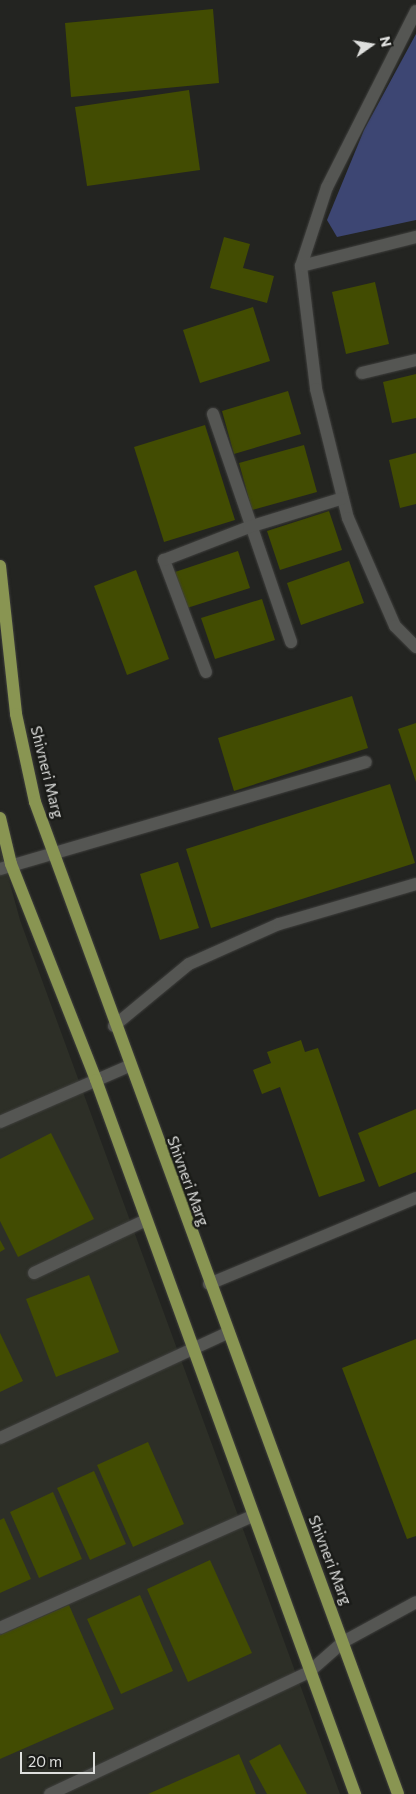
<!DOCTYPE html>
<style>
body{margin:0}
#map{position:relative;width:416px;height:1794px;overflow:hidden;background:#232421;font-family:Commissioner,sans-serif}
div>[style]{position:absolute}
.built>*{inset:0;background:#2d2f27}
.green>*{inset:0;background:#3d4673}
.building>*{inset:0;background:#424c02}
.roads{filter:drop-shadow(0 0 1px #3f3f3d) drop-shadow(0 0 1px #3f3f3d)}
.minor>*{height:12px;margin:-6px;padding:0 6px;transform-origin:6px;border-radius:6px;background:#555653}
.major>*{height:12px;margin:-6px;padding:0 6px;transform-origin:6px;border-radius:6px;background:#899552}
span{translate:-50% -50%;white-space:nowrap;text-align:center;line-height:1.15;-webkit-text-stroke:5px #1a1b18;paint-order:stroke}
.street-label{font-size:15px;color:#dedfdd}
.north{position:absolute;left:346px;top:20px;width:50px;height:50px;-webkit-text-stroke:4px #1a1b18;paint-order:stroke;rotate:77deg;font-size:14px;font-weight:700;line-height:20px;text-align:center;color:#dedfdd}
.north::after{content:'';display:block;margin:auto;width:18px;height:22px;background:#dedfdd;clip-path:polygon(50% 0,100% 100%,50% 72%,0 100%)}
.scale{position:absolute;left:20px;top:1752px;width:75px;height:22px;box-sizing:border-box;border:2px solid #dedfdd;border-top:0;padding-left:6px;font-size:15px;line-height:18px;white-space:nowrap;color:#dedfdd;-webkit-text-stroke:4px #1a1b18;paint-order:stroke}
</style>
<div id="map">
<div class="built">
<i style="clip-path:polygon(0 847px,20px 920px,340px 1794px,0 1794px)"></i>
</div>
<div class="green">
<i style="clip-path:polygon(416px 34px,416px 220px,337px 237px,327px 220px,364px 130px)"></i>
</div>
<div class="building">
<i style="clip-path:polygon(213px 9px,219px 83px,71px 97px,65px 23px)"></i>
<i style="clip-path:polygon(189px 90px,200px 170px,87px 186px,75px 107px)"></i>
<i style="clip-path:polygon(224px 237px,250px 244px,243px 268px,274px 276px,267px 303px,210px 288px)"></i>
<i style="clip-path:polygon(375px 282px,389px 344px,346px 354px,332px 292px)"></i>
<i style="clip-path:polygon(253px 307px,270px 361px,200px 383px,183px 330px)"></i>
<i style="clip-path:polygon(416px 374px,416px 418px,392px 423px,383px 382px)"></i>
<i style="clip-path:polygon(288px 391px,301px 434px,234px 454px,222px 411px)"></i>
<i style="clip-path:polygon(205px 425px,235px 520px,164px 542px,134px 447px)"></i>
<i style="clip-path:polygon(304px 445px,317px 492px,252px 510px,239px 463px)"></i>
<i style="clip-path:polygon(416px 453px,416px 504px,400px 508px,389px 460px)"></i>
<i style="clip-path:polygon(329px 511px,342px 550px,280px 570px,267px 531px)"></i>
<i style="clip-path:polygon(238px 551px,250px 588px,187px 608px,175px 572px)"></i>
<i style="clip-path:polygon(349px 561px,364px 603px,301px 625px,287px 583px)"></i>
<i style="clip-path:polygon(136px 570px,169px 659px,127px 675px,94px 586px)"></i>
<i style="clip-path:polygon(262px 599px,275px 640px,215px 659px,201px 618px)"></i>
<i style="clip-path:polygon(352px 696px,368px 748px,234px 791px,218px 738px)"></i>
<i style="clip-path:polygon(416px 723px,416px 782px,398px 729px)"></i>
<i style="clip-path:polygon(390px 784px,415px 863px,211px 928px,186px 849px)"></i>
<i style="clip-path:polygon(178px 862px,199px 928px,160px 940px,140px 874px)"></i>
<i style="clip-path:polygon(301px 1040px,305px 1052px,318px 1048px,365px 1181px,319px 1197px,280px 1087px,262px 1094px,253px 1070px,271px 1063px,267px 1052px)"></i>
<i style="clip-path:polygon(416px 1109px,416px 1172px,379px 1187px,358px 1133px)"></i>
<i style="clip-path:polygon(51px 1133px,94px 1219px,18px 1257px,0 1221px,0 1159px)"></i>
<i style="clip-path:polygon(0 1240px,5px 1249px,0 1252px)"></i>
<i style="clip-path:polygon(89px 1275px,119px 1352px,56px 1377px,26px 1299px)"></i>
<i style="clip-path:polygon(0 1333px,23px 1381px,0 1392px)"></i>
<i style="clip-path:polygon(416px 1339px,416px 1536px,407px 1539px,342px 1368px)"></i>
<i style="clip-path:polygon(148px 1442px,184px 1524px,133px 1547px,97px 1465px)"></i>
<i style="clip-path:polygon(94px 1471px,126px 1544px,90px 1560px,57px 1488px)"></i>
<i style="clip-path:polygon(53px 1492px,82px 1559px,39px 1578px,10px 1512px)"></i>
<i style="clip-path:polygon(4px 1518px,31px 1579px,0 1593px,0 1520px)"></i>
<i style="clip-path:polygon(210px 1560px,252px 1653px,188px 1682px,147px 1589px)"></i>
<i style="clip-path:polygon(140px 1595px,173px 1671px,121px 1694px,87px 1619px)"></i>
<i style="clip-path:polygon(69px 1605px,114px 1709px,0 1759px,0 1635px)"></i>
<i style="clip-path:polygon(280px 1744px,307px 1794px,267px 1794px,249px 1761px)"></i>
<i style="clip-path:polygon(239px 1754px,256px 1794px,148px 1794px)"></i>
</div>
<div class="roads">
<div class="minor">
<i style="left:416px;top:11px;width:197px;rotate:116.8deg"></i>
<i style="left:327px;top:187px;width:83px;rotate:108.2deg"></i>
<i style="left:301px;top:266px;width:124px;rotate:83deg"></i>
<i style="left:316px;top:389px;width:133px;rotate:76.1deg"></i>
<i style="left:348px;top:518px;width:118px;rotate:66.5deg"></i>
<i style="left:395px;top:626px;width:30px;rotate:45deg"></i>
<i style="left:301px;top:266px;width:119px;rotate:-14.2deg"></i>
<i style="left:362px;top:373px;width:56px;rotate:-13.5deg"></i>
<i style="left:213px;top:414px;width:241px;rotate:71.1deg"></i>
<i style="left:206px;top:672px;width:120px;rotate:-110.6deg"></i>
<i style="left:164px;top:560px;width:91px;rotate:-21.2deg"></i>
<i style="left:249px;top:527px;width:98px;rotate:-17.1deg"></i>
<i style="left:0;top:869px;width:381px;rotate:-16.3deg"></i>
<i style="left:114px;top:1026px;width:97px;rotate:-39.6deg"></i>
<i style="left:189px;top:964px;width:98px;rotate:-24deg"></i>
<i style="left:279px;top:924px;width:143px;rotate:-16.3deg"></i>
<i style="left:0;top:1122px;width:141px;rotate:-23.5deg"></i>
<i style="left:34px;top:1273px;width:124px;rotate:-25.3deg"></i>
<i style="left:209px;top:1284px;width:224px;rotate:-22.6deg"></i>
<i style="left:0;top:1438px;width:250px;rotate:-24.8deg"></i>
<i style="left:0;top:1628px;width:277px;rotate:-23.9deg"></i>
<i style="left:50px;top:1794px;width:286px;rotate:-25.2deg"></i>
<i style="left:309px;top:1672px;width:45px;rotate:-41.4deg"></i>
<i style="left:343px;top:1642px;width:83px;rotate:-28.7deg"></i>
</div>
<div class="major">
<i style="left:0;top:566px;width:149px;rotate:83.8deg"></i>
<i style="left:16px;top:714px;width:90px;rotate:77.8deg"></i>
<i style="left:35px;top:802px;width:1056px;rotate:69.9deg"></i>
<i style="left:0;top:818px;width:47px;rotate:76.6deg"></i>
<i style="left:11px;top:864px;width:232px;rotate:68.5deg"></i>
<i style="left:96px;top:1080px;width:760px;rotate:70.06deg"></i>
</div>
</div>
<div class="street-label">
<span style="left:47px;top:772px;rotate:76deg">Shivneri Marg</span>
<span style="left:188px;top:1181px;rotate:70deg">Shivneri Marg</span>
<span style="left:330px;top:1560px;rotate:69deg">Shivneri Marg</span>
</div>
<div class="north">N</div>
<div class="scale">20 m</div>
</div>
